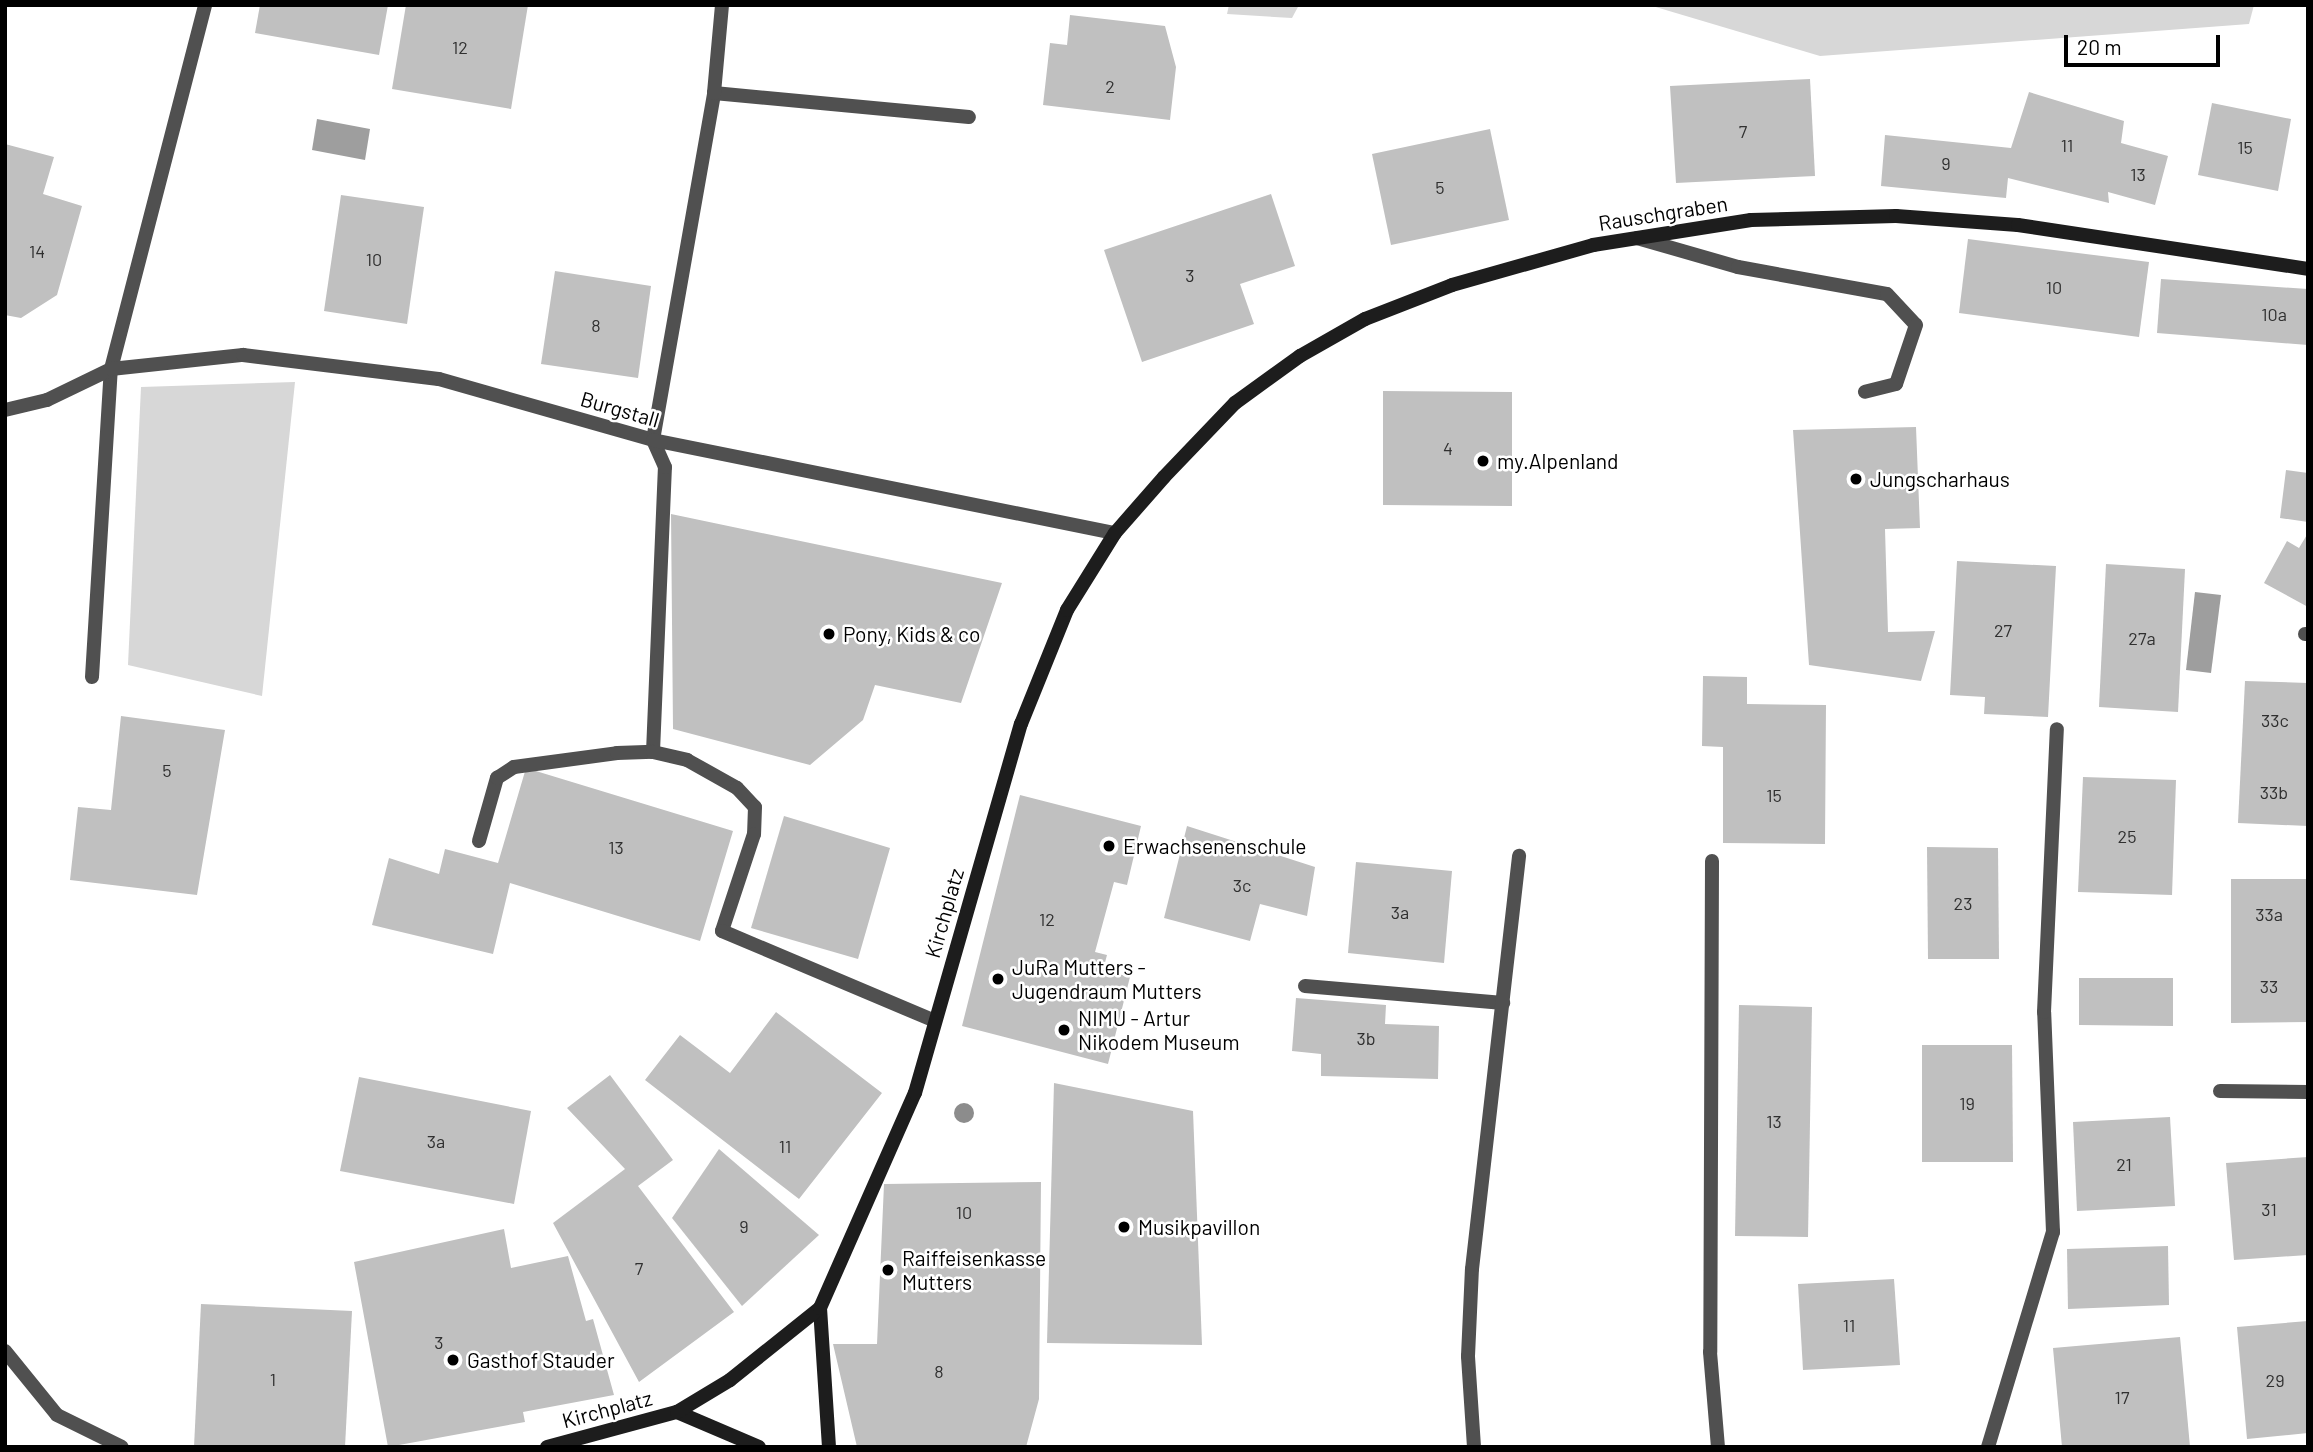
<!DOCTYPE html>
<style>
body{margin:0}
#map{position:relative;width:2313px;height:1452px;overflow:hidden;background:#fff;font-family:Barlow,sans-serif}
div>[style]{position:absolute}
.green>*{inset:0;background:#d7d7d7}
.water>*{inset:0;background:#9e9e9e}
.building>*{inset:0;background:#c0c0c0}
.lane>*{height:14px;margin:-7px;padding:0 7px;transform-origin:7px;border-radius:7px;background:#505050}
.street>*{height:14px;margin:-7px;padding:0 7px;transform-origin:7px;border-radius:7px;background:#505050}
.secondary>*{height:14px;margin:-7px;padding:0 7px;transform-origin:7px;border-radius:7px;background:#1d1d1d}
.trees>*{width:20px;height:20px;margin:-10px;border-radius:50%;background:#8c8c8c}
.dots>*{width:19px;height:19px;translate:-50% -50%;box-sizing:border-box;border:4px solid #fff;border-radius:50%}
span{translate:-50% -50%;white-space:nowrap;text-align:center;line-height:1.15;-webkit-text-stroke:5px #fff;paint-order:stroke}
.number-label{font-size:18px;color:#303030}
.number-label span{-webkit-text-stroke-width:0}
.street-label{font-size:21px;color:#000}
.poi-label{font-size:21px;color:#000}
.left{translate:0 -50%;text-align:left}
.frame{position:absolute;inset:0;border:7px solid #000;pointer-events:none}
.scale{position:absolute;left:2064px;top:35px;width:156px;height:32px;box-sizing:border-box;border:4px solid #000;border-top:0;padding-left:9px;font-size:21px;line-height:24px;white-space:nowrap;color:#000;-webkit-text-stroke:5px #fff;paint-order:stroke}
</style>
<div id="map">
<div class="green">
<i style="clip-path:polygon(1229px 5px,1299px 5px,1292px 18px,1227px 14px)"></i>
<i style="clip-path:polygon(1649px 5px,2254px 5px,2249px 24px,1820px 56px)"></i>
<i style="clip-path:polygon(295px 382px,262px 696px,128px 665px,141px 387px)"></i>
</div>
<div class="water">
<i style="clip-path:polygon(317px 119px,370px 129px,365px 160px,312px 150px)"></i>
<i style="clip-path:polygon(2195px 592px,2221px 595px,2211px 673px,2186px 670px)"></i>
</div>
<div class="building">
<i style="clip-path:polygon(260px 5px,388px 5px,379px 55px,255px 33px)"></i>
<i style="clip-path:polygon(406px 5px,528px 5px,511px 109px,392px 89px)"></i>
<i style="clip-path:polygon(1070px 15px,1165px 26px,1176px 67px,1170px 120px,1043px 105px,1050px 43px,1067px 45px)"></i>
<i style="clip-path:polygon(1810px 79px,1815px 176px,1676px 183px,1670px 86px)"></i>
<i style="clip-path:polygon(2029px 92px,2124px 121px,2121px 143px,2168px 156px,2155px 205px,2108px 192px,2109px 203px,2008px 178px,2006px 198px,1881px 186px,1885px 135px,2011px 148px)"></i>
<i style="clip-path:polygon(2212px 103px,2291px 119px,2278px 191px,2198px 175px)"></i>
<i style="clip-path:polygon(1490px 129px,1509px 220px,1391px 245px,1372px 154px)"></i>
<i style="clip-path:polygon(5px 144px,54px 157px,43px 194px,82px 206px,57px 295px,21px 318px,5px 315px)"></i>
<i style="clip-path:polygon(1271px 194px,1295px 266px,1240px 284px,1254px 324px,1142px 362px,1104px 250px)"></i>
<i style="clip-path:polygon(341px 195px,424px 207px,407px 324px,324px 311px)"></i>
<i style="clip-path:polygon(1968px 239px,2149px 262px,2139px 337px,1959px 313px)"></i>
<i style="clip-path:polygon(555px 271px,651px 286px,638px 378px,541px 364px)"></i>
<i style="clip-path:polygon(2161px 279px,2308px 289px,2308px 345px,2157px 333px)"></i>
<i style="clip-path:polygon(1383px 391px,1512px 392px,1512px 506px,1383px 505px)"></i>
<i style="clip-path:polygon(1916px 427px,1920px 528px,1885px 529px,1888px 632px,1935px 631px,1921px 681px,1809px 665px,1793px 430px)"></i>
<i style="clip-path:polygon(2286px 470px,2308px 473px,2308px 522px,2280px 518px)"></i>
<i style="clip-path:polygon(671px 514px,1002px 583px,961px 703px,875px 685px,863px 720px,810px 765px,673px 729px)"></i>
<i style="clip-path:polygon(2308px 533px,2308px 607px,2264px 583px,2287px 541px,2299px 548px)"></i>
<i style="clip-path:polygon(1957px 561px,2056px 566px,2048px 717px,1984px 714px,1985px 697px,1950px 695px)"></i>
<i style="clip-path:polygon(2106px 564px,2185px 569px,2178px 712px,2099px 707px)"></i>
<i style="clip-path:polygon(1703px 676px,1747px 677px,1747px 704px,1826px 705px,1825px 844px,1723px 843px,1723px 747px,1702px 746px)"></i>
<i style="clip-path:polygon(2245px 681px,2308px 683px,2308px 826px,2238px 823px)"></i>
<i style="clip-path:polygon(121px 716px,225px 730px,197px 895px,70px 880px,78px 807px,111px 810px)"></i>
<i style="clip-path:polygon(526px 768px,733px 831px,700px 941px,510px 883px,493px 954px,372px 925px,389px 858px,439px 874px,445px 849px,498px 863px)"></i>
<i style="clip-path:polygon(2083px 777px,2176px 780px,2172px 895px,2078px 892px)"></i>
<i style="clip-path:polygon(1020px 795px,1141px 826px,1127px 885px,1114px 882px,1095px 952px,1107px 955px,1103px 970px,1130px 977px,1108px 1064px,962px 1026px)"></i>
<i style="clip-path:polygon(784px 816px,890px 848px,858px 959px,751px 928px)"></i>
<i style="clip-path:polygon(1187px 826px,1315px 867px,1307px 916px,1260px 904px,1250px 941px,1164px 918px)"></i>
<i style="clip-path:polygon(1927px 847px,1998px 848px,1999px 959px,1928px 959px)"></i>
<i style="clip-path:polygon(1356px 862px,1452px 871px,1444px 963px,1348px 953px)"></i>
<i style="clip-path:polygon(2231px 879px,2308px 879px,2308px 1022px,2231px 1023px)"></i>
<i style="clip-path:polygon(2079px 978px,2173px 978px,2173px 1026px,2079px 1025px)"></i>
<i style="clip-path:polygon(1296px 998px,1386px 1005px,1385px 1024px,1439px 1026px,1438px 1079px,1321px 1076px,1321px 1054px,1292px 1051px)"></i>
<i style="clip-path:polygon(1739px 1005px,1812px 1007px,1808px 1237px,1735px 1236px)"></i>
<i style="clip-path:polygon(776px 1012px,882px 1093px,799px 1199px,645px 1080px,680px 1035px,730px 1073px)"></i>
<i style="clip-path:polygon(1922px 1045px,2012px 1045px,2013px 1162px,1922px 1162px)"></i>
<i style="clip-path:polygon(610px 1075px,673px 1160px,638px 1186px,734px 1312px,639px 1382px,553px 1223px,625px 1169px,567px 1108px)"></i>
<i style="clip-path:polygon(359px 1077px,531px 1111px,514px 1204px,340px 1171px)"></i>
<i style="clip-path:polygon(1054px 1083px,1193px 1111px,1202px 1345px,1047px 1343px)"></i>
<i style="clip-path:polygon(2170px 1117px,2175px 1206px,2077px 1211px,2073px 1122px)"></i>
<i style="clip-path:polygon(719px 1149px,819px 1235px,742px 1306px,672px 1218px)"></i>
<i style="clip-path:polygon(2308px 1157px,2308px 1255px,2234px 1260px,2226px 1163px)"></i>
<i style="clip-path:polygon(1041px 1182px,1039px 1399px,1026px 1447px,857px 1447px,833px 1344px,877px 1344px,884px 1184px)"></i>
<i style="clip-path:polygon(504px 1229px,511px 1268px,568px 1256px,586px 1321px,593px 1319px,614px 1395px,523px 1412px,525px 1422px,388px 1447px,354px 1262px)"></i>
<i style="clip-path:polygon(2168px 1246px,2169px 1305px,2068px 1309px,2067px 1249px)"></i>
<i style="clip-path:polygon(1894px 1279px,1900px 1365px,1803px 1370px,1798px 1284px)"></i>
<i style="clip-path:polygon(201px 1304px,352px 1311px,345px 1447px,194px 1447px)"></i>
<i style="clip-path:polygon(2308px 1321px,2308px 1433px,2247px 1439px,2237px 1327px)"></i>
<i style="clip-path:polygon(2180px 1337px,2190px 1447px,2062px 1447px,2053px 1348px)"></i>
</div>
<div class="lane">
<i style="left:714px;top:93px;width:256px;rotate:5.4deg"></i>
<i style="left:1637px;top:238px;width:105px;rotate:16deg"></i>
<i style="left:1738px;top:267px;width:151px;rotate:10.3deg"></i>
<i style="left:1887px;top:294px;width:42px;rotate:46.9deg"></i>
<i style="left:1916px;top:325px;width:62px;rotate:108.7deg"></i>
<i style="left:1896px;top:384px;width:32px;rotate:166deg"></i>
<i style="left:2305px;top:634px;width:3px"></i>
<i style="left:92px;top:677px;width:309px;rotate:-86.5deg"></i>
<i style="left:653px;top:752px;width:285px;rotate:-87.6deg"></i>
<i style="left:665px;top:467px;width:30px;rotate:-114deg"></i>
<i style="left:653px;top:440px;width:352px;rotate:-80deg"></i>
<i style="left:714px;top:93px;width:88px;rotate:-84.8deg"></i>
<i style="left:479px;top:841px;width:66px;rotate:-74.1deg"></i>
<i style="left:497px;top:778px;width:20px;rotate:-33deg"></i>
<i style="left:514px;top:767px;width:104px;rotate:-7.7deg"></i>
<i style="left:617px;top:753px;width:36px;rotate:-2deg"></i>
<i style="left:653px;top:752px;width:35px;rotate:13deg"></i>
<i style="left:687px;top:760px;width:57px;rotate:29.2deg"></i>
<i style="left:737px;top:788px;width:26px;rotate:47deg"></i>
<i style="left:755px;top:807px;width:27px;rotate:92deg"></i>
<i style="left:754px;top:834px;width:102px;rotate:108.3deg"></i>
<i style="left:722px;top:931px;width:231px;rotate:22.9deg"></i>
<i style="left:1712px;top:861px;width:491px;rotate:90.2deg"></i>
<i style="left:1710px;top:1352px;width:95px;rotate:85.2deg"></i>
<i style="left:1305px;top:986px;width:199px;rotate:4.9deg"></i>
<i style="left:2220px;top:1091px;width:88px;rotate:0.7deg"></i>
<i style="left:1474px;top:1447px;width:91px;rotate:-93.8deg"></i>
<i style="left:1468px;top:1356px;width:87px;rotate:-87.4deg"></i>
<i style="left:1472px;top:1269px;width:416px;rotate:-83.5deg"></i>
<i style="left:1988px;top:1447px;width:225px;rotate:-73.2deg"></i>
<i style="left:2053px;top:1232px;width:220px;rotate:-92.3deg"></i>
<i style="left:2044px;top:1012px;width:283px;rotate:-87.4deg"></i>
</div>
<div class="street">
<i style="left:111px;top:369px;width:376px;rotate:-75.5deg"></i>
<i style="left:5px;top:410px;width:43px;rotate:-13.4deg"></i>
<i style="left:47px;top:400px;width:71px;rotate:-25.8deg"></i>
<i style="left:111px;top:369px;width:133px;rotate:-6.1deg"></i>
<i style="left:243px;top:355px;width:197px;rotate:7deg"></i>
<i style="left:439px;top:379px;width:223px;rotate:15.9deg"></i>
<i style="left:653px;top:440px;width:471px;rotate:11.4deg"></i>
<i style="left:5px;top:1351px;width:82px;rotate:50.9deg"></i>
<i style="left:57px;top:1415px;width:72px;rotate:26.2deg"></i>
</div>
<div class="secondary">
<i style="left:820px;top:1308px;width:139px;rotate:86.3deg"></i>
<i style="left:677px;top:1412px;width:89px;rotate:23.1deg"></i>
<i style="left:547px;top:1447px;width:135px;rotate:-15.1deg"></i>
<i style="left:677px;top:1412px;width:62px;rotate:-31.1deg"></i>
<i style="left:730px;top:1380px;width:115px;rotate:-38.7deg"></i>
<i style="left:820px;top:1308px;width:235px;rotate:-66.2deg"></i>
<i style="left:915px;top:1093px;width:384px;rotate:-74deg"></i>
<i style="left:1021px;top:724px;width:123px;rotate:-68deg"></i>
<i style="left:1067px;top:610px;width:91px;rotate:-58.1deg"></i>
<i style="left:1115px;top:533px;width:74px;rotate:-48.8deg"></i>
<i style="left:1164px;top:477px;width:103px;rotate:-46.2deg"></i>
<i style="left:1235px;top:403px;width:80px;rotate:-35.9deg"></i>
<i style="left:1300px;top:356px;width:75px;rotate:-29.6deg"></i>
<i style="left:1365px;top:319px;width:93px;rotate:-21.3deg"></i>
<i style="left:1452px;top:285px;width:147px;rotate:-15.8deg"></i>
<i style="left:1593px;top:245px;width:160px;rotate:-9deg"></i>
<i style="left:1751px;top:220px;width:145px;rotate:-1.6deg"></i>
<i style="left:1896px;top:216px;width:122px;rotate:4.2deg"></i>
<i style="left:2018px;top:225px;width:293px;rotate:8.6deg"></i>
</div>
<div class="trees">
<i style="left:964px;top:1113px"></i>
</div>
<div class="dots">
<i style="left:1483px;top:461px;background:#000"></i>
<i style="left:1856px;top:479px;background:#000"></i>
<i style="left:829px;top:634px;background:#000"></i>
<i style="left:1109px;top:846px;background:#000"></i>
<i style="left:998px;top:979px;background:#000"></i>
<i style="left:1064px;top:1030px;background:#000"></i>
<i style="left:1124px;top:1227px;background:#000"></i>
<i style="left:888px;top:1270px;background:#000"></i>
<i style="left:453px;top:1360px;background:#000"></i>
</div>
<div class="number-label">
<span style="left:460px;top:47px">12</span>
<span style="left:1110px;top:86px">2</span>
<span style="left:1743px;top:131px">7</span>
<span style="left:2067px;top:145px">11</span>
<span style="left:2245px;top:147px">15</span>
<span style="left:1946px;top:163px">9</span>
<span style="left:2138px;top:174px">13</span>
<span style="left:1440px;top:187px">5</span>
<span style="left:37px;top:251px">14</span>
<span style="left:374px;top:259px">10</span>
<span style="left:1190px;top:275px">3</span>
<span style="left:2054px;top:287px">10</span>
<span style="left:2274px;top:314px">10a</span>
<span style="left:596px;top:325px">8</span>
<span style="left:1448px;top:448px">4</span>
<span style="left:2003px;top:630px">27</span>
<span style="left:2142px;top:638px">27a</span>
<span style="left:2275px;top:720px">33c</span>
<span style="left:167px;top:770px">5</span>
<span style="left:2274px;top:792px">33b</span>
<span style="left:1774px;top:795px">15</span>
<span style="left:2127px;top:836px">25</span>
<span style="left:616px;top:847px">13</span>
<span style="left:1242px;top:885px">3c</span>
<span style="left:1963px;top:903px">23</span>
<span style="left:1400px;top:912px">3a</span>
<span style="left:2269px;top:914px">33a</span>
<span style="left:1047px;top:919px">12</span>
<span style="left:2269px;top:986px">33</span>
<span style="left:1366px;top:1038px">3b</span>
<span style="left:1967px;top:1103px">19</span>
<span style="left:1774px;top:1121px">13</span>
<span style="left:436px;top:1141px">3a</span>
<span style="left:785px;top:1146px">11</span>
<span style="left:2124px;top:1164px">21</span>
<span style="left:2269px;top:1209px">31</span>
<span style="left:964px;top:1212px">10</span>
<span style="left:744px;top:1226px">9</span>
<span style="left:639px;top:1268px">7</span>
<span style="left:1849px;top:1325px">11</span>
<span style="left:439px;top:1342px">3</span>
<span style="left:939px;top:1371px">8</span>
<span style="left:273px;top:1379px">1</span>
<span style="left:2275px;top:1380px">29</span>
<span style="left:2122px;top:1397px">17</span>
</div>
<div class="street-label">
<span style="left:1663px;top:213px;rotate:-9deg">Rauschgraben</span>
<span style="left:620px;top:409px;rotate:16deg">Burgstall</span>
<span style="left:944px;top:913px;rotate:-74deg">Kirchplatz</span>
<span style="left:607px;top:1409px;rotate:-15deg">Kirchplatz</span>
</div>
<div class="poi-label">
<span class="left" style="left:1497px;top:461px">my.Alpenland</span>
<span class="left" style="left:1870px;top:479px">Jungscharhaus</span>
<span class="left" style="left:843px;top:634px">Pony, Kids &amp; co</span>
<span class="left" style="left:1123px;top:846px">Erwachsenenschule</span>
<span class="left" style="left:1012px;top:979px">JuRa Mutters -<br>Jugendraum Mutters</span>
<span class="left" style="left:1078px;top:1030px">NIMU - Artur<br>Nikodem Museum</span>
<span class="left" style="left:1138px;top:1227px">Musikpavillon</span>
<span class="left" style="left:902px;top:1270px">Raiffeisenkasse<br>Mutters</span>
<span class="left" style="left:467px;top:1360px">Gasthof Stauder</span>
</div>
<div class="frame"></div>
<div class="scale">20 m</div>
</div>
